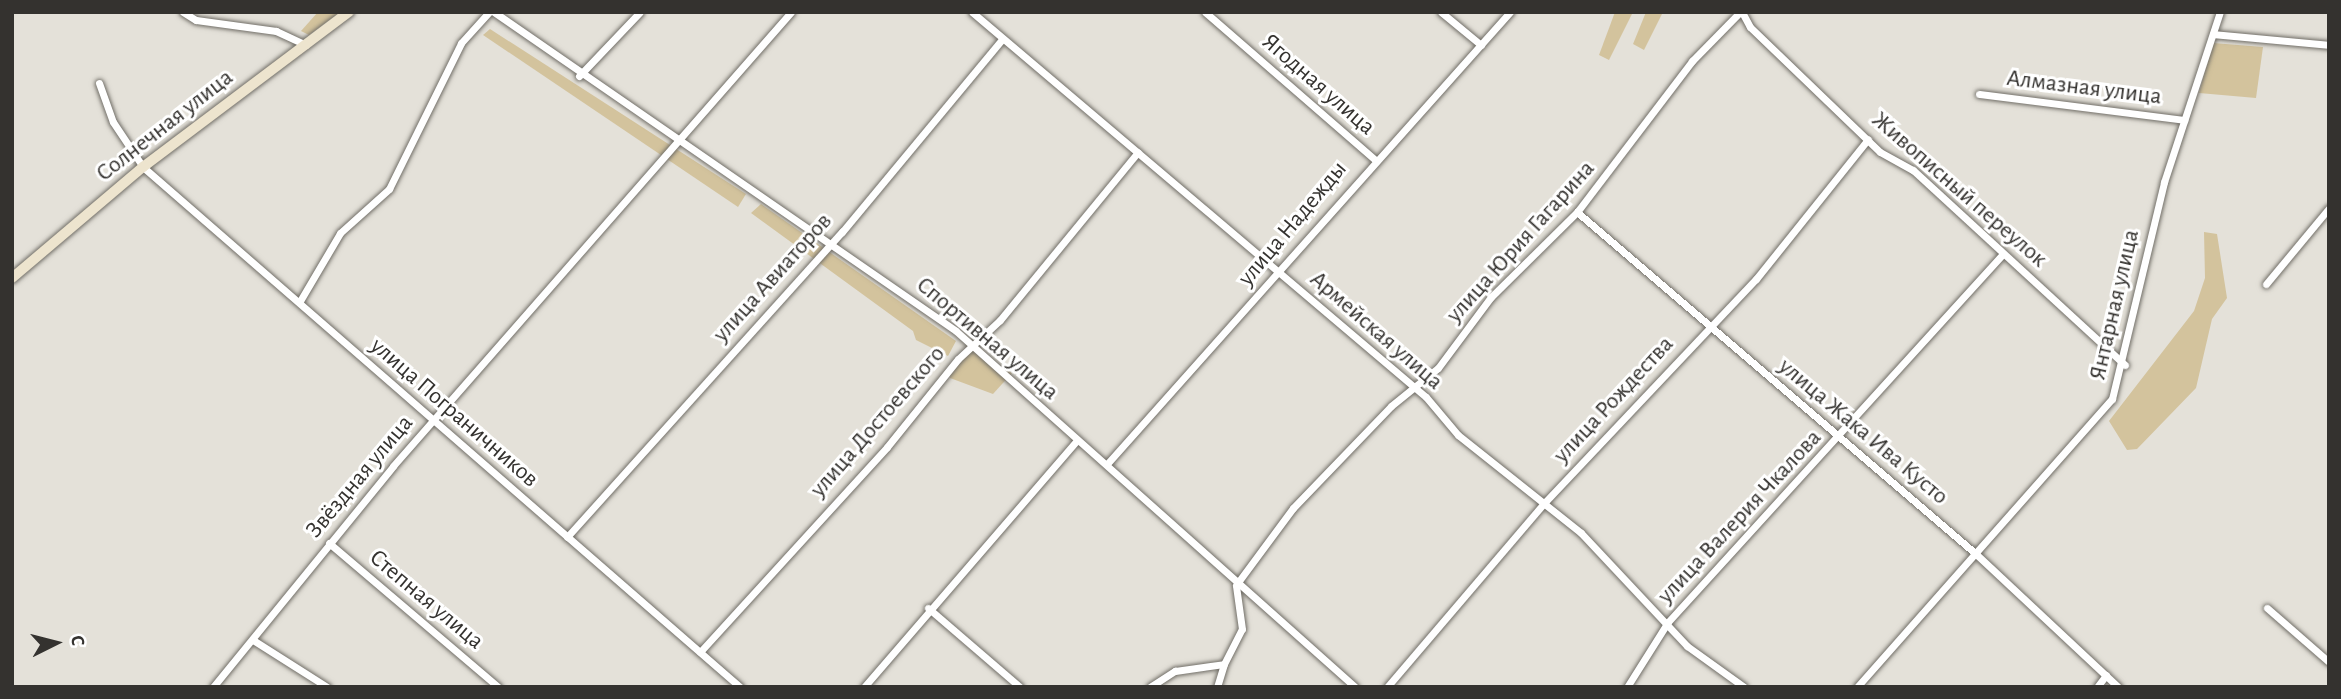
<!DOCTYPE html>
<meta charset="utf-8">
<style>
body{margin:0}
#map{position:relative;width:2341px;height:699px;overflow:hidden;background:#e4e1d9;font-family:"Alegreya Sans",sans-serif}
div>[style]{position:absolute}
.green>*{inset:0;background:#d3c39d}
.roads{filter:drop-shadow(0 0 2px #716e67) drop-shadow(0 0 2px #716e67)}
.street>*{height:7px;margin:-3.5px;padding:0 3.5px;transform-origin:3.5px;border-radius:3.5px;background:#fff}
.secondary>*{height:10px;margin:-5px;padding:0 5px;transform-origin:5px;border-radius:5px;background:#ede4ce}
span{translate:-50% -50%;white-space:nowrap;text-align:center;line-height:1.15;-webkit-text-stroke:6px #fff;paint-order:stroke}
.street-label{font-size:24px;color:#34322f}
.frame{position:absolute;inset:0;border:14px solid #34322f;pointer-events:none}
.north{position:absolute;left:21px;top:608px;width:70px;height:70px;-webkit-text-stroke:5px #fff;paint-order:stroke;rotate:84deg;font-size:19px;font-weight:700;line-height:28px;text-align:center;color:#34322f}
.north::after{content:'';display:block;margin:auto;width:24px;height:32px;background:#34322f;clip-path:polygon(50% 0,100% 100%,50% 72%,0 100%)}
</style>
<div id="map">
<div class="green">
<i style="clip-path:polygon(318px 12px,340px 12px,309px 35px,301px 31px)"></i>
<i style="clip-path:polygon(1615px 12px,1633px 12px,1609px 60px,1599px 55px)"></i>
<i style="clip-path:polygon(1646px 12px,1663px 12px,1644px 50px,1633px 44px)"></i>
<i style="clip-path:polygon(490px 29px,746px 194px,738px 207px,483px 35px)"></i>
<i style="clip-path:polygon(2213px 43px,2263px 47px,2256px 98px,2199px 93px)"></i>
<i style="clip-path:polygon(761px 204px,956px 341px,948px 356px,916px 340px,913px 331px,751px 213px)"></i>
<i style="clip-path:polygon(2204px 232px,2217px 234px,2227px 298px,2212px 319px,2196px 388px,2137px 449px,2127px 450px,2109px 421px,2194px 311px,2205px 278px)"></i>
<i style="clip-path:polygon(974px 350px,1012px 373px,993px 394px,950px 378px,948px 368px)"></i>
</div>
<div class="roads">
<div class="street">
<i style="left:183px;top:12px;width:15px;rotate:32deg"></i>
<i style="left:196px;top:20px;width:81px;rotate:7.8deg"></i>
<i style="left:276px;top:31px;width:33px;rotate:25deg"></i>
<i style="left:494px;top:12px;width:561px;rotate:34.62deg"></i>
<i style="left:956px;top:331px;width:535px;rotate:41.74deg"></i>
<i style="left:972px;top:12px;width:595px;rotate:40.3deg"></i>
<i style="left:1426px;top:397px;width:50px;rotate:49.9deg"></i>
<i style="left:1458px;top:435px;width:157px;rotate:38.5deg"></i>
<i style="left:1581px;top:533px;width:155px;rotate:46.8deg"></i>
<i style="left:1687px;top:646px;width:70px;rotate:35.7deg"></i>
<i style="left:1205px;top:12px;width:224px;rotate:41deg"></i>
<i style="left:1441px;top:12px;width:52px;rotate:39.5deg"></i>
<i style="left:1742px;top:12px;width:17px;rotate:62deg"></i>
<i style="left:1750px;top:27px;width:180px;rotate:43.9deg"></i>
<i style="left:1880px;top:152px;width:38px;rotate:29deg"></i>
<i style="left:1913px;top:170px;width:288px;rotate:42.6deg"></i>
<i style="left:2213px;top:34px;width:117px;rotate:5.4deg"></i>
<i style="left:579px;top:76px;width:88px;rotate:-46.4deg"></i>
<i style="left:99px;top:83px;width:41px;rotate:70.3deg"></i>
<i style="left:113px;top:122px;width:54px;rotate:56.3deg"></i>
<i style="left:143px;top:167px;width:792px;rotate:41.06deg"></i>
<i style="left:1979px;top:94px;width:207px;rotate:7.2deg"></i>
<i style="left:1577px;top:212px;width:526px;rotate:40.6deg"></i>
<i style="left:1976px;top:554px;width:195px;rotate:43.1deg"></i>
<i style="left:2266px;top:284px;width:99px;rotate:-50.3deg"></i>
<i style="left:300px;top:301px;width:79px;rotate:-59.5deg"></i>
<i style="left:340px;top:233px;width:66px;rotate:-41.9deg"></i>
<i style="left:389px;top:189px;width:163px;rotate:-63.7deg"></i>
<i style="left:461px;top:43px;width:42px;rotate:-47.9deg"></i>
<i style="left:1107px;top:464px;width:606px;rotate:-48.28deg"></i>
<i style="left:567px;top:537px;width:411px;rotate:-48deg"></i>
<i style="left:842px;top:232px;width:251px;rotate:-50.3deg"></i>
<i style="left:329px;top:543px;width:222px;rotate:40.4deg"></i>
<i style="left:1236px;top:585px;width:96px;rotate:-53.5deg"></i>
<i style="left:1293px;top:508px;width:141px;rotate:-46.1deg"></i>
<i style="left:1391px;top:406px;width:60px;rotate:-39deg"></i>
<i style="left:1438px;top:368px;width:89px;rotate:-53.3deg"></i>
<i style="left:1491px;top:297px;width:121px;rotate:-44.7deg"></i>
<i style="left:1577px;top:212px;width:190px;rotate:-52.7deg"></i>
<i style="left:1692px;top:61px;width:69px;rotate:-45.6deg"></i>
<i style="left:928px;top:608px;width:121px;rotate:40.7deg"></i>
<i style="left:2267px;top:608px;width:82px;rotate:41.1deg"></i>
<i style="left:253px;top:640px;width:88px;rotate:32.4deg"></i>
<i style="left:700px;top:652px;width:277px;rotate:-47.6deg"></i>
<i style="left:887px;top:447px;width:113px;rotate:-51.1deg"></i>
<i style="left:958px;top:359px;width:57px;rotate:-42.9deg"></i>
<i style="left:1000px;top:320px;width:217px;rotate:-50.6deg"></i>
<i style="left:213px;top:687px;width:285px;rotate:-50.8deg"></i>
<i style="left:393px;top:466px;width:604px;rotate:-48.76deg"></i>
<i style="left:864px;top:687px;width:326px;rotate:-49.2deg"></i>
<i style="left:1150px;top:687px;width:30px;rotate:-33deg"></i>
<i style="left:1175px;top:671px;width:49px;rotate:-8.1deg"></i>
<i style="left:1224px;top:664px;width:39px;rotate:-63deg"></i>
<i style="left:1242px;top:629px;width:43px;rotate:-97.9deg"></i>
<i style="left:1217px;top:687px;width:24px;rotate:-73deg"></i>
<i style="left:1387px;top:687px;width:243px;rotate:-49.5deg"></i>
<i style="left:1545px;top:502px;width:307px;rotate:-46.6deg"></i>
<i style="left:1756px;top:279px;width:179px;rotate:-51.3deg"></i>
<i style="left:1627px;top:687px;width:77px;rotate:-57.8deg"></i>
<i style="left:1668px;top:622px;width:496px;rotate:-47.7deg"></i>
<i style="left:1857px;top:687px;width:385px;rotate:-48.5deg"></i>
<i style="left:2112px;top:399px;width:223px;rotate:-76.5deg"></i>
<i style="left:2164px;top:182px;width:179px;rotate:-71.8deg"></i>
<i style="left:2097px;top:687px;width:15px;rotate:-53deg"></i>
</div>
<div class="secondary">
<i style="left:12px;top:278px;width:172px;rotate:-40.3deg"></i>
<i style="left:143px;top:167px;width:258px;rotate:-37deg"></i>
</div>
</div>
<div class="street-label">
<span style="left:1318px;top:85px;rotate:41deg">Ягодная улица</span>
<span style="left:2084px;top:88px;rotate:7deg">Алмазная улица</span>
<span style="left:165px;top:126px;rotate:-38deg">Солнечная улица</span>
<span style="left:1959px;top:190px;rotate:41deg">Живописный переулок</span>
<span style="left:1293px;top:224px;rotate:-50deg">улица Надежды</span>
<span style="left:1521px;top:242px;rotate:-48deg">улица Юрия Гагарина</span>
<span style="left:773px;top:278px;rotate:-48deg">улица Авиаторов</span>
<span style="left:2115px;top:305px;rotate:-77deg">Янтарная улица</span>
<span style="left:1376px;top:331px;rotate:41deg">Армейская улица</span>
<span style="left:987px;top:339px;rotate:40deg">Спортивная улица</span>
<span style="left:1614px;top:400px;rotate:-47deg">улица Рождества</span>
<span style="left:454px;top:413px;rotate:41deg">улица Пограничников</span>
<span style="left:878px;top:422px;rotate:-49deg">улица Достоевского</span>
<span style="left:1863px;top:432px;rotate:40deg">улица Жака Ива Кусто</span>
<span style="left:360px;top:477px;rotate:-50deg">Звёздная улица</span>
<span style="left:1740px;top:517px;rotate:-47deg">улица Валерия Чкалова</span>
<span style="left:426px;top:600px;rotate:40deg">Степная улица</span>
</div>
<div class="frame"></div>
<div class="north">С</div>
</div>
